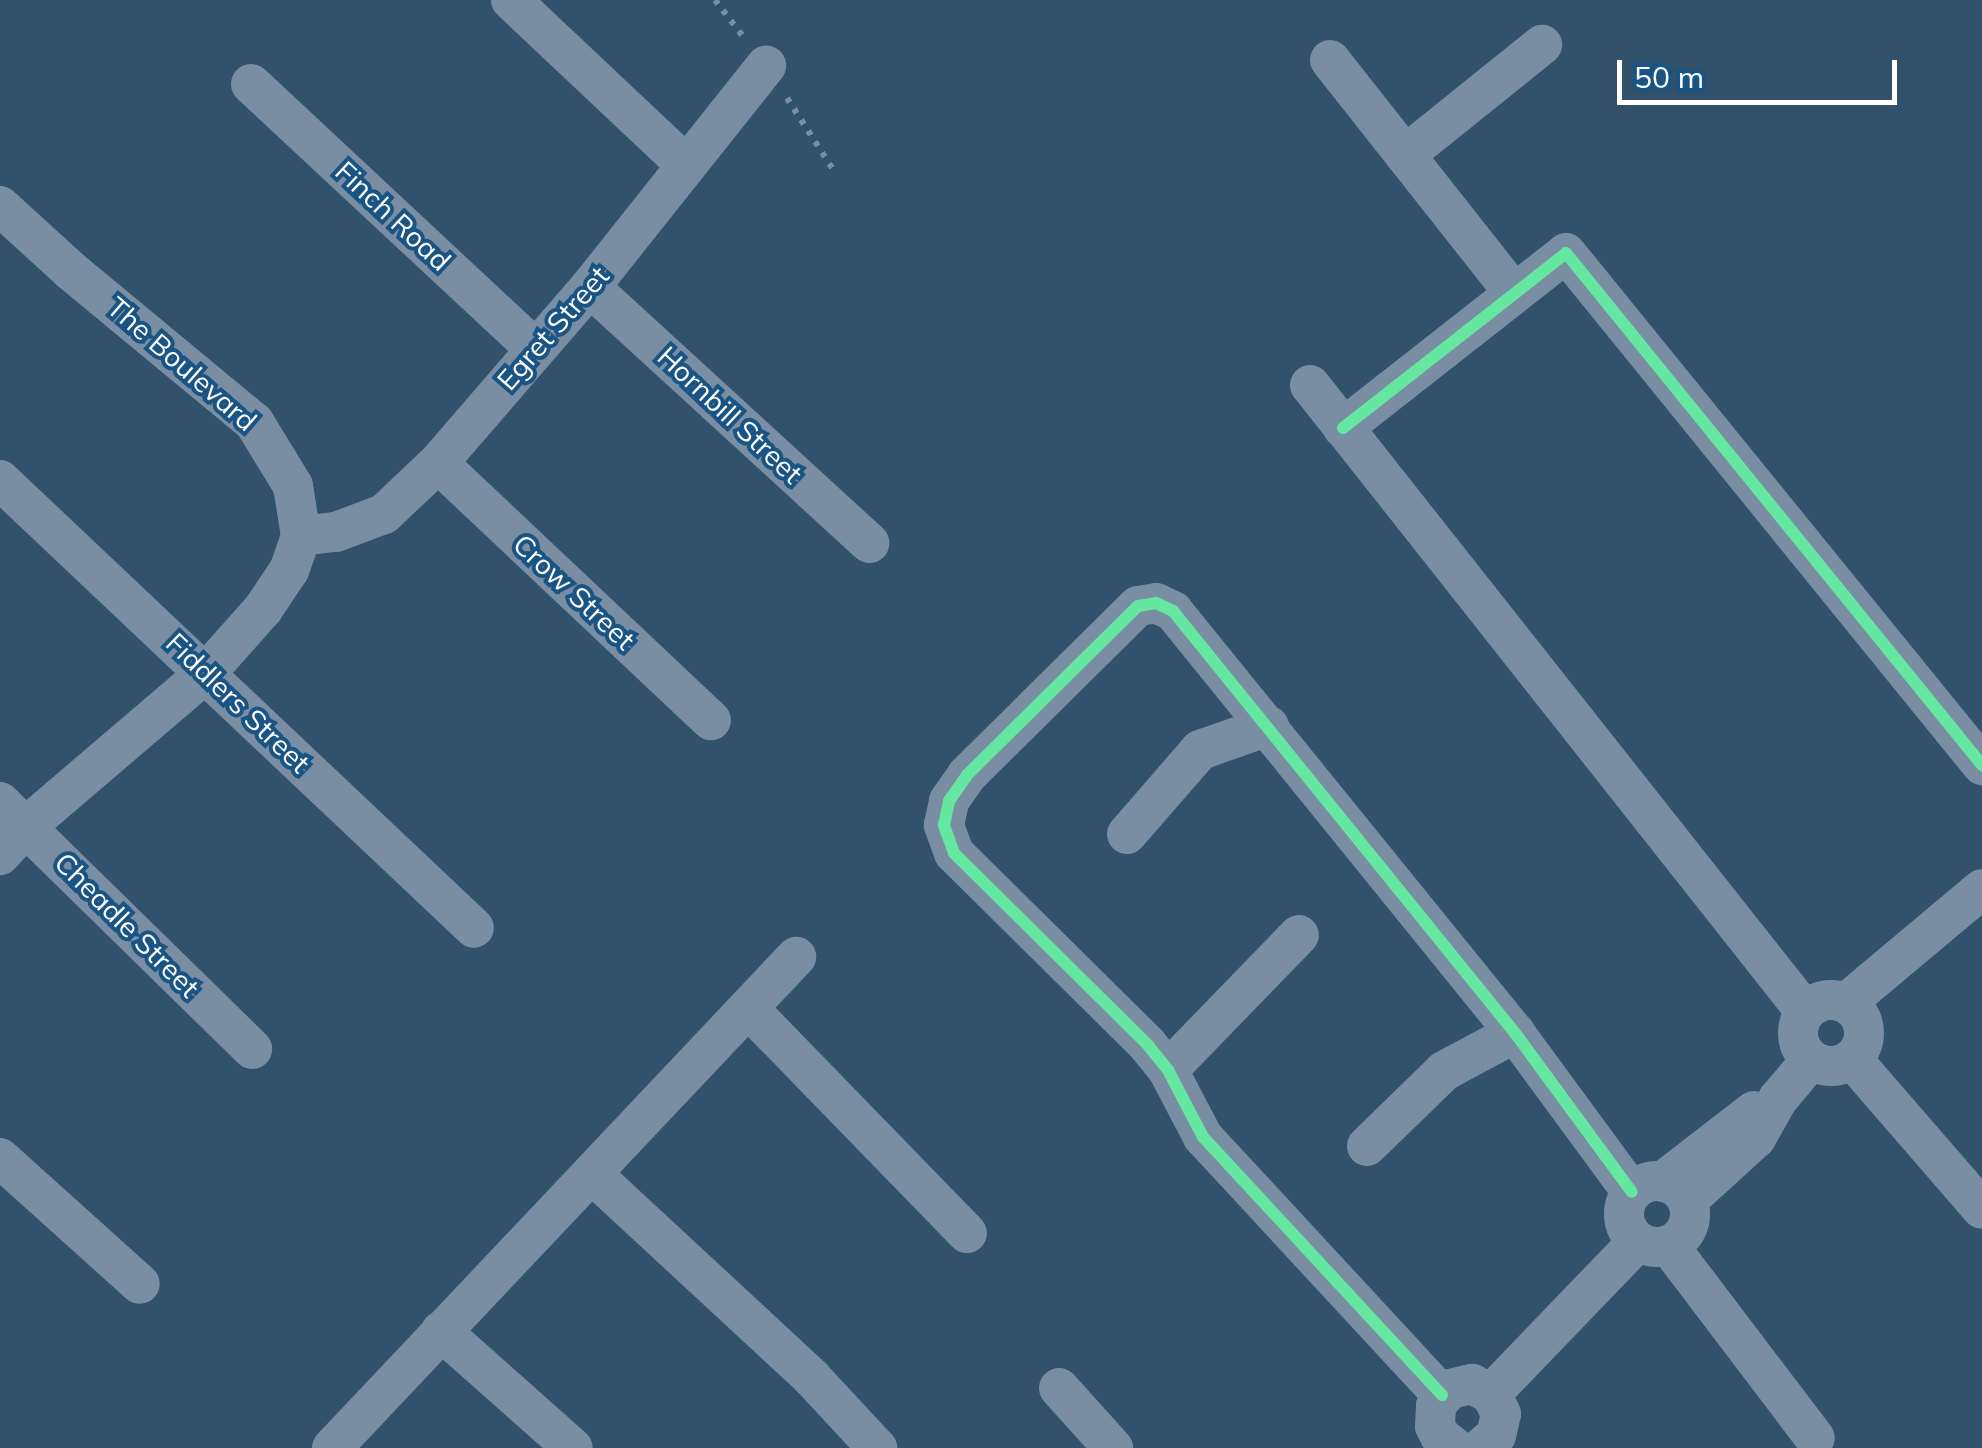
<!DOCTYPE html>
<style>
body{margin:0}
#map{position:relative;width:1982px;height:1448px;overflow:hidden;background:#32526c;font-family:Mulish,sans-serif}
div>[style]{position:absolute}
.path>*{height:6px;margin-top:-3px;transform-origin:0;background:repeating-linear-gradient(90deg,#798ea2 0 5px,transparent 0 13px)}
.minor>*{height:40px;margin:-20px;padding:0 20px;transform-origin:20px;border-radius:20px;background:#798ea2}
.minor>.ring{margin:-20px;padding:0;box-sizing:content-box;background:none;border:40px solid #798ea2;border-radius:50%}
.cycleway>*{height:12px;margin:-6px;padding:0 6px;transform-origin:6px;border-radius:6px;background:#66e7a1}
span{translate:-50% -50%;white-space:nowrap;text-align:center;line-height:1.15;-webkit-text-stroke:8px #1a5485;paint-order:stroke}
.street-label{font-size:28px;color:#fff}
.scale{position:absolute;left:1617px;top:60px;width:280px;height:45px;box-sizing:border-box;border:5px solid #fff;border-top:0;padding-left:12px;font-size:30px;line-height:35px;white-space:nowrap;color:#fff;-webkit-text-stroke:8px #1a5485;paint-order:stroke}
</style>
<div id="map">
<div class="path">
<i style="left:715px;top:0;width:49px;rotate:52.4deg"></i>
<i style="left:787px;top:98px;width:87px;rotate:57.2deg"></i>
</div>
<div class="minor">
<i style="left:511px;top:0;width:239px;rotate:43.3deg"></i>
<i style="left:1330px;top:60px;width:297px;rotate:51.7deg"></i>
<i style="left:251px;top:84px;width:387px;rotate:43deg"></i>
<i style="left:1405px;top:155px;width:176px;rotate:-38.8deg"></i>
<i style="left:0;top:206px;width:95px;rotate:42.4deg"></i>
<i style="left:70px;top:270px;width:239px;rotate:39.6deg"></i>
<i style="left:254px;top:422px;width:75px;rotate:58.6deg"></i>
<i style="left:293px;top:486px;width:51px;rotate:80.9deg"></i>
<i style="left:301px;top:536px;width:36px;rotate:109deg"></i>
<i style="left:289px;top:570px;width:47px;rotate:123.7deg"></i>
<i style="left:263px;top:609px;width:84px;rotate:131.6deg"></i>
<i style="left:207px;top:672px;width:237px;rotate:139.5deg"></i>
<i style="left:27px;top:826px;width:40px;rotate:133deg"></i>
<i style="left:590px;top:287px;width:379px;rotate:42.5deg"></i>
<i style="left:1310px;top:385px;width:798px;rotate:51.67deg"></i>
<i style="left:1343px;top:428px;width:283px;rotate:-38.1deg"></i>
<i style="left:1566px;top:253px;width:660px;rotate:50.91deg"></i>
<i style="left:438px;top:463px;width:375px;rotate:43.3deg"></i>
<i style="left:0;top:480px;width:652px;rotate:43.38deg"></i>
<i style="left:301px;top:536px;width:35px;rotate:-7deg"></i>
<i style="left:336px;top:532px;width:51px;rotate:-20.6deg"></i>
<i style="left:384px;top:514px;width:74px;rotate:-43.4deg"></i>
<i style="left:438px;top:463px;width:233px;rotate:-49.2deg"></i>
<i style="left:590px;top:287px;width:283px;rotate:-51.5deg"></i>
<i style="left:0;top:802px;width:353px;rotate:44.4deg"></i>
<i style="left:1127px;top:834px;width:111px;rotate:-49deg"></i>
<i style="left:1200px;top:750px;width:73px;rotate:-19.2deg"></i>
<i class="ring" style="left:1798px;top:1000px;width:26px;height:26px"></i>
<i style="left:1846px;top:1003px;width:177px;rotate:-40deg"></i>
<i style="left:748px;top:1008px;width:314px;rotate:45.8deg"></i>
<i style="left:1852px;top:1059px;width:198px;rotate:49.1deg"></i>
<i style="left:1168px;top:1070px;width:188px;rotate:-45.9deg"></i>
<i style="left:1367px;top:1146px;width:107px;rotate:-44.2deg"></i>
<i style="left:1444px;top:1071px;width:81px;rotate:-28.2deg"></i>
<i style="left:0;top:1158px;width:188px;rotate:42deg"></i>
<i style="left:592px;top:1174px;width:300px;rotate:42.8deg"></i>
<i style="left:812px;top:1378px;width:96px;rotate:47.1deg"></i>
<i class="ring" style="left:1624px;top:1181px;width:26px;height:26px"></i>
<i style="left:1662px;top:1182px;width:116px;rotate:-37.7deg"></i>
<i style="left:1688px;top:1200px;width:92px;rotate:-42.4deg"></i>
<i style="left:1756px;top:1138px;width:45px;rotate:-60.6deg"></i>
<i style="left:1778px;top:1099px;width:51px;rotate:-49.8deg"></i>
<i style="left:1669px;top:1246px;width:241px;rotate:52.8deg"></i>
<i style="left:441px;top:1331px;width:176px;rotate:41.6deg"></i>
<i style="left:1059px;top:1388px;width:81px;rotate:48deg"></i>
<i style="left:1491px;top:1394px;width:212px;rotate:-46.1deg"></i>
<i style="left:1442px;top:1395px;width:352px;rotate:-132.8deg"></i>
<i style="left:1203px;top:1137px;width:76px;rotate:-117.6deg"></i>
<i style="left:1168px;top:1070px;width:32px;rotate:-129deg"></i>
<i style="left:1148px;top:1045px;width:273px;rotate:-135.3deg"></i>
<i style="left:954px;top:853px;width:30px;rotate:-110deg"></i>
<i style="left:944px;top:825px;width:25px;rotate:-78deg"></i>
<i style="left:949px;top:801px;width:32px;rotate:-55deg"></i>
<i style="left:967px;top:775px;width:240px;rotate:-44.7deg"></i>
<i style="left:1138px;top:606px;width:18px;rotate:-9deg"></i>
<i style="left:1156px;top:603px;width:19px;rotate:25deg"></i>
<i style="left:1173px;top:611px;width:543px;rotate:50.98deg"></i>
<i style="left:1515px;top:1033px;width:197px;rotate:53.7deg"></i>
<i style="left:332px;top:1448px;width:676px;rotate:-46.62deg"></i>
<i style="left:1455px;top:1448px;width:19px;rotate:-141deg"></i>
<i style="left:1440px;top:1436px;width:11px;rotate:-117deg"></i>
<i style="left:1435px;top:1426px;width:21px;rotate:-87deg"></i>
<i style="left:1436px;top:1405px;width:21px;rotate:-49deg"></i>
<i style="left:1450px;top:1389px;width:23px;rotate:-13deg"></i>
<i style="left:1472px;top:1384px;width:21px;rotate:28deg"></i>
<i style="left:1491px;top:1394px;width:22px;rotate:63deg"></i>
<i style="left:1501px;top:1414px;width:22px;rotate:103deg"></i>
<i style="left:1496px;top:1435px;width:20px;rotate:139deg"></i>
</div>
<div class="cycleway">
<i style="left:1343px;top:428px;width:283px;rotate:-38.1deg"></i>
<i style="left:1566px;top:253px;width:660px;rotate:50.91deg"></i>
<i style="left:1442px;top:1395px;width:352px;rotate:-132.8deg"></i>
<i style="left:1203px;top:1137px;width:76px;rotate:-117.6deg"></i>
<i style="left:1168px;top:1070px;width:32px;rotate:-129deg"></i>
<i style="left:1148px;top:1045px;width:273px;rotate:-135.3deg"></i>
<i style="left:954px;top:853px;width:30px;rotate:-110deg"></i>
<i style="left:944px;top:825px;width:25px;rotate:-78deg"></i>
<i style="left:949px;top:801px;width:32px;rotate:-55deg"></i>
<i style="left:967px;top:775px;width:240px;rotate:-44.7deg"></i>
<i style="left:1138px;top:606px;width:18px;rotate:-9deg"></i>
<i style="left:1156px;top:603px;width:19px;rotate:25deg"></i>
<i style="left:1173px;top:611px;width:543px;rotate:50.98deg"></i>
<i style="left:1515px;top:1033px;width:197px;rotate:53.7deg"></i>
</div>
<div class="street-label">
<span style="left:393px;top:216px;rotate:43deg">Finch Road</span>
<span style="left:553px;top:328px;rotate:-49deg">Egret Street</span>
<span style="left:182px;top:364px;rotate:41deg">The Boulevard</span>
<span style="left:730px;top:415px;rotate:43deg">Hornbill Street</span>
<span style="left:574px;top:592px;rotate:43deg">Crow Street</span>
<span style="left:238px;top:703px;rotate:44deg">Fiddlers Street</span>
<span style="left:127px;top:925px;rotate:45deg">Cheadle Street</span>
</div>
<div class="scale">50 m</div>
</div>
